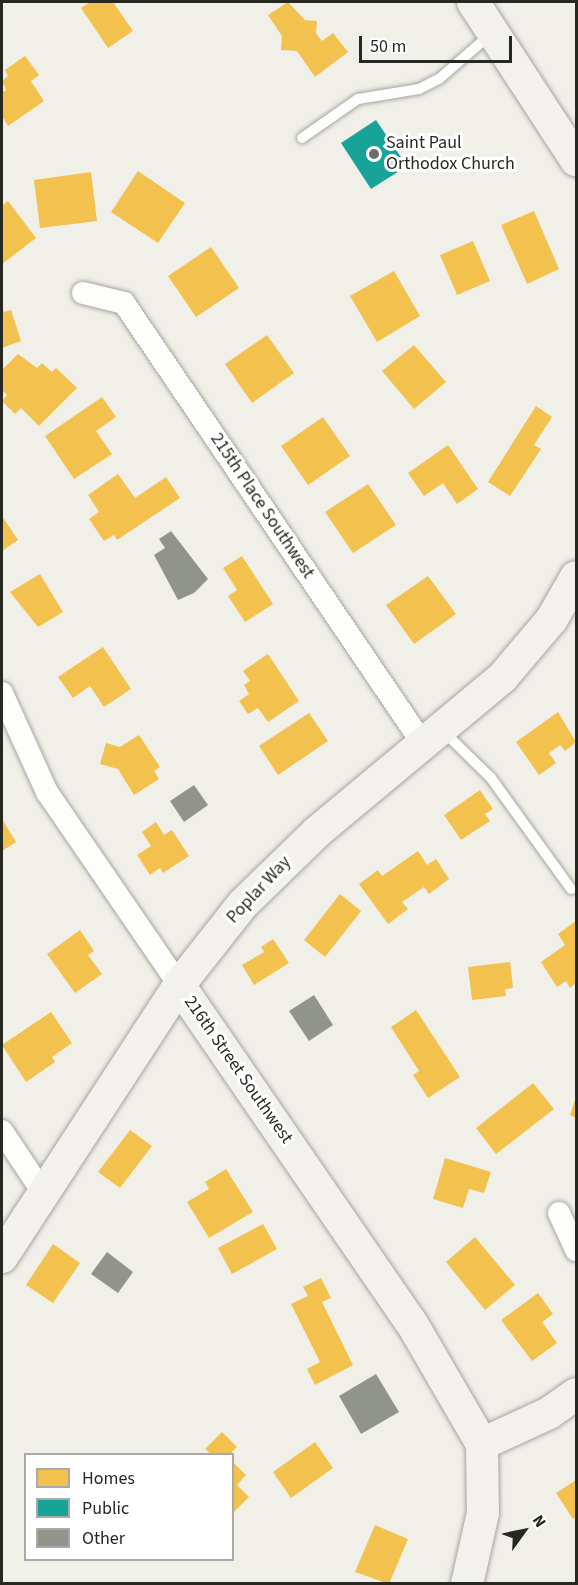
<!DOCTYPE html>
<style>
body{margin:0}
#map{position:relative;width:578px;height:1585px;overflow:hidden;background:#f1f0e8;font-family:"Source Sans 3",sans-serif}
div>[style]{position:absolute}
.homes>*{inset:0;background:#f2c14e}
.public>*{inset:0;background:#17a398}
.building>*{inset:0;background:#91948a}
.roads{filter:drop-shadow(0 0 2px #a6a59f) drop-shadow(0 0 2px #a6a59f)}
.lane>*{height:10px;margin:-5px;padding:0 5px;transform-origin:5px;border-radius:5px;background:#fdfdfc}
.street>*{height:22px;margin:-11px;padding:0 11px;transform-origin:11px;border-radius:11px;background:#fdfdfc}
.secondary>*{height:32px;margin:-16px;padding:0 16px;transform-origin:16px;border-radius:16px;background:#f3f1ee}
.dots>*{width:16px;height:16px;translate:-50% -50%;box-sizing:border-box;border:3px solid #fff;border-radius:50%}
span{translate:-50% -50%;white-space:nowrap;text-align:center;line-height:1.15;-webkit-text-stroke:6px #fff;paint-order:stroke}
.poi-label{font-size:18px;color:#282822}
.left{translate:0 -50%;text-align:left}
.street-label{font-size:18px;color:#282822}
.frame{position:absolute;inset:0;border:3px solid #282822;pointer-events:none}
.legend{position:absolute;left:24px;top:1453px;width:210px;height:108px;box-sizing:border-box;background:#fff;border:2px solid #a9a9a7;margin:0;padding:8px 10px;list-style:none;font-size:18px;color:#282822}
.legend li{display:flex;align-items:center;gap:12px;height:30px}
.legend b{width:30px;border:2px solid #a9a9a7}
.north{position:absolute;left:494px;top:1501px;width:60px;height:60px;-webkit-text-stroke:4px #fff;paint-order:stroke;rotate:57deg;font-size:16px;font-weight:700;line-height:24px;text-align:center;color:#282822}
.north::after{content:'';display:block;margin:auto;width:21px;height:27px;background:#282822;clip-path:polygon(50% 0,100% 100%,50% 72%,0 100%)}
.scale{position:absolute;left:359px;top:36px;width:153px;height:27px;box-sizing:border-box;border:3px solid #282822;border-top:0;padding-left:8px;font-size:18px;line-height:21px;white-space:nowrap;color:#282822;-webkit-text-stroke:4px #fff;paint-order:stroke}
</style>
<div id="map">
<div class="homes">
<i style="clip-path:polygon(90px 2px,113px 2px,133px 31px,108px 48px,81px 8px)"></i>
<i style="clip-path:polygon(288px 2px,305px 20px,317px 21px,316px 33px,322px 41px,333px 33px,348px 52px,315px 77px,297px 51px,281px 50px,282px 36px,268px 15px)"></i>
<i style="clip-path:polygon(25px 56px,39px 75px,31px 81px,44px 101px,8px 126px,2px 116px,2px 93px,6px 90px,2px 81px,8px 76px,5px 70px)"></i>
<i style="clip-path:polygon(138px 171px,185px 203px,158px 243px,111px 212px)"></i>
<i style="clip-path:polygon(91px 172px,97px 221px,40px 228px,34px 180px)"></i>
<i style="clip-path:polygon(8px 201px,36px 238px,2px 264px,2px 206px)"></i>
<i style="clip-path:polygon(534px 211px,559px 269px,527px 284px,501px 225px)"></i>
<i style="clip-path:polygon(473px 241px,490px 281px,457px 295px,440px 255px)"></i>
<i style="clip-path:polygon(211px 247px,239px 288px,196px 317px,168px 276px)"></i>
<i style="clip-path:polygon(394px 271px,420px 316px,377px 342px,350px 296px)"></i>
<i style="clip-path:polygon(2px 307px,4px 312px,11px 310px,21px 341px,2px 348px)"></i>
<i style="clip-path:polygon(267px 335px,294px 373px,252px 403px,225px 364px)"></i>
<i style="clip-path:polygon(414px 345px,446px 382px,414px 409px,382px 371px)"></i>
<i style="clip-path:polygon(18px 354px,37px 368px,42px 363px,52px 372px,56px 368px,77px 388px,39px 426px,21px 408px,15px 414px,2px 401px,7px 395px,2px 390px,2px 370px)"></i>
<i style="clip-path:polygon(102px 397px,116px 417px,96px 431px,112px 454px,74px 479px,45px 436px)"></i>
<i style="clip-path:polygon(536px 406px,552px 417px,534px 445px,541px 449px,510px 496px,488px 482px)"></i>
<i style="clip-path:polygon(323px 417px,350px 456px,308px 485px,281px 446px)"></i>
<i style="clip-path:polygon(448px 445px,478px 489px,457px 504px,443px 483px,424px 496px,408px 473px)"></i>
<i style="clip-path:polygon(118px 474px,135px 498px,166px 477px,180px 498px,117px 540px,114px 535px,104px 541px,89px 519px,99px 512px,88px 495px)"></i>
<i style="clip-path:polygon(368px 484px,396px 525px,353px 553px,325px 512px)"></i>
<i style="clip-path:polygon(2px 516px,18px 540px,2px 551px)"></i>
<i style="clip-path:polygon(242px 556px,273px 604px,245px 622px,228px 596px,237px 590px,223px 568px)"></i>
<i style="clip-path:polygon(40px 574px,63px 612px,38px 627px,10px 592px)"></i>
<i style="clip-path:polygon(428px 576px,456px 614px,414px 644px,386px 605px)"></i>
<i style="clip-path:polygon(103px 647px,131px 689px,104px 707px,90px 686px,73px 698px,58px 677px)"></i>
<i style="clip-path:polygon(268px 654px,299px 701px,268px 722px,258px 708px,248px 714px,239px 701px,249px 694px,244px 685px,250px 681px,243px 671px)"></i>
<i style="clip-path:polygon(558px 712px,576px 742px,565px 751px,560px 745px,549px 753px,556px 763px,539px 775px,516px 742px)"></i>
<i style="clip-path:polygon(309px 713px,328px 741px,278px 775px,259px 746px)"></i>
<i style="clip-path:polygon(139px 735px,160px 767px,154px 771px,159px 779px,134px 795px,118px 769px,100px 764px,106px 743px,120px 747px)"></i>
<i style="clip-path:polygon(480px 790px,493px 809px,485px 814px,490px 821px,461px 840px,444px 815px)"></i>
<i style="clip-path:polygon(2px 819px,16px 842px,2px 851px)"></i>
<i style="clip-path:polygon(156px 822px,164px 835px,172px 830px,189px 856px,163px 873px,160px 868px,150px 875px,137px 855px,151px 846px,142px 832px)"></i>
<i style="clip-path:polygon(418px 851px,427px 865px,436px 859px,449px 879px,429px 894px,424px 887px,402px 902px,408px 909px,388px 924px,359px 884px,378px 870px,382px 876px)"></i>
<i style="clip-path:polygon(340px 894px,361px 911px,325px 957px,304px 940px)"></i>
<i style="clip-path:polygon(576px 921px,576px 983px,570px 988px,566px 981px,557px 987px,541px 962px,565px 945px,558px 934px)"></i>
<i style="clip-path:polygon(80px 930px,94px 951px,88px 955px,102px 974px,75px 993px,47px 954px)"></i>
<i style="clip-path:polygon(273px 939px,289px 963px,254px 985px,242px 965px,264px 952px,261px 947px)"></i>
<i style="clip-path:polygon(510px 962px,513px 988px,505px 989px,506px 996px,472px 1000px,468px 967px)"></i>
<i style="clip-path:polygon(416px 1010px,460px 1077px,428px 1098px,413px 1075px,419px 1071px,391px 1027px)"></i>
<i style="clip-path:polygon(51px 1012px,72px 1043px,52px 1057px,55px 1062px,26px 1082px,2px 1045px)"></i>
<i style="clip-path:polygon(533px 1083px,554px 1109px,496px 1154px,476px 1128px)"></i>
<i style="clip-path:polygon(576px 1097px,576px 1118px,570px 1115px)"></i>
<i style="clip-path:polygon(130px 1130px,152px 1146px,120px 1188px,98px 1172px)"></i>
<i style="clip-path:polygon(445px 1158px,491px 1172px,484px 1193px,469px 1189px,463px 1208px,433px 1199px)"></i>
<i style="clip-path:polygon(226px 1169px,253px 1212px,209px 1238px,187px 1202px,209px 1189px,205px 1182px)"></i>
<i style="clip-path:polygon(263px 1224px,277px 1249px,232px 1274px,218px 1248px)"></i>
<i style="clip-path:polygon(475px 1237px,515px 1285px,485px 1310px,446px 1262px)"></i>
<i style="clip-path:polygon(53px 1244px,80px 1263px,53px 1303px,26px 1285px)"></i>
<i style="clip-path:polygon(321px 1278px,331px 1298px,322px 1302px,353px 1365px,315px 1385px,307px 1369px,320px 1362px,291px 1304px,308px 1296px,303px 1287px)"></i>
<i style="clip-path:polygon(538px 1293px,553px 1314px,542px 1322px,557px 1343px,532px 1361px,501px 1320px)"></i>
<i style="clip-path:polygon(222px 1432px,237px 1447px,230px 1454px,211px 1454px,205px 1449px)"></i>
<i style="clip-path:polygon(315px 1442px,333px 1468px,291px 1498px,273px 1472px)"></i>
<i style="clip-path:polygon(232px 1461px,246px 1475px,237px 1485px,249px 1497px,232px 1514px)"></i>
<i style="clip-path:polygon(576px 1480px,576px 1517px,573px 1519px,556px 1493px)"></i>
<i style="clip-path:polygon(375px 1525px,408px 1539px,389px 1584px,355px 1572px)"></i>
</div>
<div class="public">
<i style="clip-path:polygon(376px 120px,407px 166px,371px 189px,341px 143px)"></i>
</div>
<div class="building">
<i style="clip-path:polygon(171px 531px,208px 579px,194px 593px,178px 600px,154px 555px,165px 548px,159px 539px)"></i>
<i style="clip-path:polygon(194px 785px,208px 805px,184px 822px,170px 801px)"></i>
<i style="clip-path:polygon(314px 995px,333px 1025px,309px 1041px,289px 1011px)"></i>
<i style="clip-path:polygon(107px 1252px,133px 1272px,118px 1293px,91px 1274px)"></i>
<i style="clip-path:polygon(376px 1374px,399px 1412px,361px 1434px,339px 1396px)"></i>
</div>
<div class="roads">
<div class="lane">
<i style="left:302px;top:138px;width:68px;rotate:-34.9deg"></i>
<i style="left:358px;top:99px;width:62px;rotate:-9.3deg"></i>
<i style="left:419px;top:89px;width:22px;rotate:-27deg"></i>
<i style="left:439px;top:79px;width:69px;rotate:-40.9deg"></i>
<i style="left:444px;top:732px;width:66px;rotate:44.4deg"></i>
<i style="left:491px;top:778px;width:137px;rotate:54.2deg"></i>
</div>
<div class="street">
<i style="left:83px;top:293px;width:42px;rotate:13.7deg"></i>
<i style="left:124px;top:303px;width:533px;rotate:55.86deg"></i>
<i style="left:2px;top:693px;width:109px;rotate:65.6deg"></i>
<i style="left:47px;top:792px;width:234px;rotate:55.6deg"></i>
<i style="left:2px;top:1131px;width:76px;rotate:56.3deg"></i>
<i style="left:559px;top:1213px;width:41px;rotate:65.3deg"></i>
</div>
<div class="secondary">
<i style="left:473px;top:2px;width:189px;rotate:56.9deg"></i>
<i style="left:179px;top:985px;width:409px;rotate:55.5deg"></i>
<i style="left:411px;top:1322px;width:141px;rotate:59.8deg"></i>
<i style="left:482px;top:1444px;width:69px;rotate:89.2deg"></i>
<i style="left:483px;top:1513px;width:73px;rotate:102.7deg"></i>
<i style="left:2px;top:1257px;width:325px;rotate:-56.9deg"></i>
<i style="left:179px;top:985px;width:103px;rotate:-51.7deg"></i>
<i style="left:243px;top:904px;width:103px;rotate:-44.2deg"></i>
<i style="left:317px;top:832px;width:241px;rotate:-39.8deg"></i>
<i style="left:502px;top:678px;width:77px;rotate:-49.7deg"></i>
<i style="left:552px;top:619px;width:48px;rotate:-60.3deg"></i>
<i style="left:482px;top:1444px;width:74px;rotate:-24.8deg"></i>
<i style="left:549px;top:1413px;width:33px;rotate:-35deg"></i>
</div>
</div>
<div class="dots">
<i style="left:374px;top:154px;background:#6e6e67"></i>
</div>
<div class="poi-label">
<span class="left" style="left:386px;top:154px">Saint Paul<br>Orthodox Church</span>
</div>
<div class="street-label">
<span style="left:262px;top:506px;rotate:56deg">215th Place Southwest</span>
<span style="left:259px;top:890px;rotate:-47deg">Poplar Way</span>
<span style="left:238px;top:1070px;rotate:55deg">216th Street Southwest</span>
</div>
<div class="frame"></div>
<ul class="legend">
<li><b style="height:16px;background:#f2c14e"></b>Homes</li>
<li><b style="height:16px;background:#17a398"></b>Public</li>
<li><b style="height:16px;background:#91948a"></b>Other</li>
</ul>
<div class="north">N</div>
<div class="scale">50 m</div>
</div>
